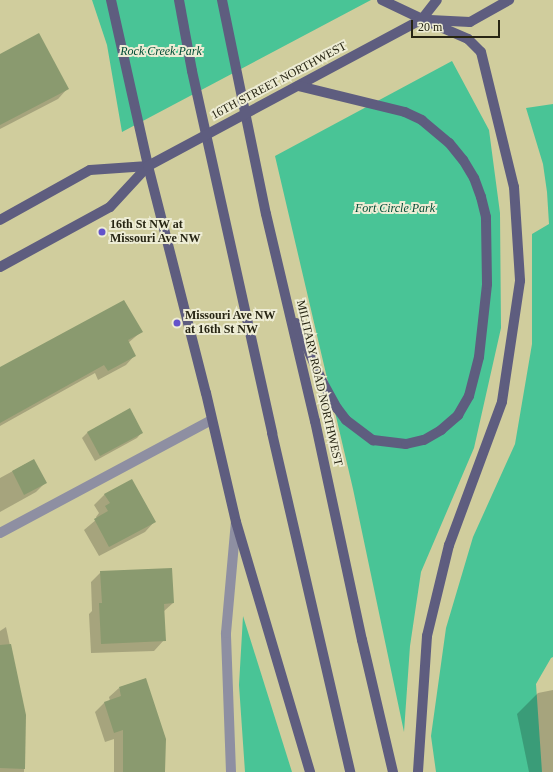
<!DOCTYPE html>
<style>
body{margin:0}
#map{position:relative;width:553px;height:772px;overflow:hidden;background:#d0cd9d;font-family:Georgia,serif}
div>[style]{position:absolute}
.green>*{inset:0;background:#49c496}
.shadow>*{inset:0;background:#0003}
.building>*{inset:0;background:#8a9a6f}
.service>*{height:10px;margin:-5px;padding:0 5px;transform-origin:5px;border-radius:5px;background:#8e8fa2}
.minor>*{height:10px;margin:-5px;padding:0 5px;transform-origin:5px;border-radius:5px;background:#8e8fa2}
.primary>*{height:10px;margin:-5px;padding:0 5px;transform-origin:5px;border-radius:5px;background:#5e5d7f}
.dots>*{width:11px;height:11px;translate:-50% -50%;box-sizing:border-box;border:2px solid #edecd4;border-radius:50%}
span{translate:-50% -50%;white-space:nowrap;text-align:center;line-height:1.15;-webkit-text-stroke:4px #edecd4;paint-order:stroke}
.park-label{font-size:12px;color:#004d36;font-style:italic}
.street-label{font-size:12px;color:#272513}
.poi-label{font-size:12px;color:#272513;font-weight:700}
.left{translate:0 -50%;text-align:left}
.scale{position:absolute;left:411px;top:20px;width:89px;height:18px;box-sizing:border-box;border:2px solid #272513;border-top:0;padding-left:5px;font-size:12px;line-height:14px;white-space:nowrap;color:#272513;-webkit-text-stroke:3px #edecd4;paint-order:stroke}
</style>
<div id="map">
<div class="green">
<i style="clip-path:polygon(92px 0,371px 0,122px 132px,107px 45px)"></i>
<i style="clip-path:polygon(452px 61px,489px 130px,500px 213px,501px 328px,474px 448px,421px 572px,410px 646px,404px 732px,353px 489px,275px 156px)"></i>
<i style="clip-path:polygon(553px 104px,553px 657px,551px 658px,536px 684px,542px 772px,436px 772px,431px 736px,446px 628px,473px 537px,515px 444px,532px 344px,532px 234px,549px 224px,547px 192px,543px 164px,526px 108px)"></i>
<i style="clip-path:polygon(243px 616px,281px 737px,292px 772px,245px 772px,239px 685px)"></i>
</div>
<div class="shadow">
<i style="clip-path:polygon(0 69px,68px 88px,58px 99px,0 129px)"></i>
<i style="clip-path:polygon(124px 301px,141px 332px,128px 343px,135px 355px,126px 365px,98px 380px,95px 373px,0 426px,0 368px)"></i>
<i style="clip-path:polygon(130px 410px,142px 432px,137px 438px,95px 461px,82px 438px,87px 433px)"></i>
<i style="clip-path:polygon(33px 460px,46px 482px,36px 492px,0 512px,0 478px)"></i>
<i style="clip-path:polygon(105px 494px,155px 521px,145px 532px,99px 556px,84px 530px,97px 519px,96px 517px,99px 513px,94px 505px)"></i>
<i style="clip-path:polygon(101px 572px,173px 603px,163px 612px,164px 640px,154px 651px,91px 653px,89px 614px,92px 611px,91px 582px)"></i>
<i style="clip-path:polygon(6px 627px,25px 715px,24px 772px,0 772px,0 631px)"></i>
<i style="clip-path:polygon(119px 688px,164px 772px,114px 772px,114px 739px,105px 742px,95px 712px,104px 703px,110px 701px,109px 697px)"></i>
<i style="clip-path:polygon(553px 690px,553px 772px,529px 772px,517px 714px,538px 693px)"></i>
</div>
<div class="building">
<i style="clip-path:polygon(39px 33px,69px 89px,0 125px,0 54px)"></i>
<i style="clip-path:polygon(124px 300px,143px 332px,128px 340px,136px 356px,108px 371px,104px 365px,0 423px,0 367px)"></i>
<i style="clip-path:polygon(130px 408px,143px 433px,100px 456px,87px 432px)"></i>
<i style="clip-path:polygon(34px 459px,47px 483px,24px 495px,12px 471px)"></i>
<i style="clip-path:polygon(132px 479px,156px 522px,109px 547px,94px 519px,108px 511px,105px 506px,110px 503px,104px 494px)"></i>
<i style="clip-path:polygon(172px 568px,174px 603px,164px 604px,166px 641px,101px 644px,99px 603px,102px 603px,100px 571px)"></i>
<i style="clip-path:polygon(11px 644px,26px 715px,25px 769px,0 768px,0 645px)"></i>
<i style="clip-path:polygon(146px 678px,166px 739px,165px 772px,123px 772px,123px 730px,114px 733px,104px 702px,121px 696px,119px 687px)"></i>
</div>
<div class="service">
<i style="left:0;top:533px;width:240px;rotate:-28.1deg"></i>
</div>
<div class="minor">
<i style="left:231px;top:772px;width:139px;rotate:-92.1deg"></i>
<i style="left:226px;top:633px;width:111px;rotate:-84.9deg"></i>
</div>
<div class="primary">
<i style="left:111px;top:0;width:170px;rotate:77.4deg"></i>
<i style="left:148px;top:166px;width:234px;rotate:75.7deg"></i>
<i style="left:206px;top:393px;width:132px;rotate:76.9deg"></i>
<i style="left:236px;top:522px;width:261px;rotate:73.5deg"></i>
<i style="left:179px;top:0;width:72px;rotate:79.6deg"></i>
<i style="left:192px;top:71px;width:371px;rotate:77.5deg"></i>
<i style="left:272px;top:433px;width:348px;rotate:77deg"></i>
<i style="left:222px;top:0;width:218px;rotate:78.4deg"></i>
<i style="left:266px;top:214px;width:213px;rotate:76.7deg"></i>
<i style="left:315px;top:421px;width:224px;rotate:77.9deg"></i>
<i style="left:362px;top:640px;width:136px;rotate:76.8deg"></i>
<i style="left:382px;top:0;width:44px;rotate:25.4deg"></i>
<i style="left:422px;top:19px;width:50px;rotate:23.5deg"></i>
<i style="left:468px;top:39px;width:18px;rotate:45deg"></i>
<i style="left:481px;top:52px;width:139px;rotate:76.3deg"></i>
<i style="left:514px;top:187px;width:94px;rotate:86.3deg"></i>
<i style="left:520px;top:281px;width:122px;rotate:98.5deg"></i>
<i style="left:502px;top:402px;width:153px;rotate:110.3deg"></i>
<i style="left:449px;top:545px;width:94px;rotate:103.6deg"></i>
<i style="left:427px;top:636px;width:136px;rotate:93.8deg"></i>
<i style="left:430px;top:20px;width:40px;rotate:2.9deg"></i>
<i style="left:470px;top:22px;width:45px;rotate:-29.4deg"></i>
<i style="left:0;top:220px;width:103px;rotate:-29.1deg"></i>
<i style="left:90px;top:170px;width:58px;rotate:-3.9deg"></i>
<i style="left:0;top:267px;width:125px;rotate:-28.6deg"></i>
<i style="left:110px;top:207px;width:56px;rotate:-47.2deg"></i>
<i style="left:148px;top:166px;width:311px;rotate:-28.2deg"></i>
<i style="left:422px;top:19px;width:24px;rotate:-52deg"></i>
<i style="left:296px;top:323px;width:66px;rotate:65.8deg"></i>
<i style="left:323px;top:383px;width:29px;rotate:61deg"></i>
<i style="left:337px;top:408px;width:15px;rotate:53deg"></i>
<i style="left:346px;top:420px;width:34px;rotate:37deg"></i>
<i style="left:373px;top:440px;width:33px;rotate:7deg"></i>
<i style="left:406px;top:444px;width:18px;rotate:-13deg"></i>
<i style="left:424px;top:440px;width:20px;rotate:-30deg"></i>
<i style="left:441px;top:430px;width:23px;rotate:-41deg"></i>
<i style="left:458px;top:415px;width:22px;rotate:-60deg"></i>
<i style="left:469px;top:396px;width:40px;rotate:-75.6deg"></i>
<i style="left:479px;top:357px;width:73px;rotate:-83.7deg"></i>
<i style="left:487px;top:284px;width:67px;rotate:-90.9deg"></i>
<i style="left:486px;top:217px;width:21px;rotate:-104deg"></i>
<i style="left:481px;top:197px;width:20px;rotate:-110deg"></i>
<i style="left:474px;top:178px;width:21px;rotate:-121deg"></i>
<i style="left:463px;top:160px;width:22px;rotate:-129deg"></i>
<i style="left:449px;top:143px;width:35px;rotate:-140deg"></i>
<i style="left:422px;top:120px;width:19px;rotate:-155deg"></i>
<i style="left:405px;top:112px;width:110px;rotate:-166.3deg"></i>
</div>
<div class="dots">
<i style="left:102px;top:232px;background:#6352cb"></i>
<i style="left:177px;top:323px;background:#6352cb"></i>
</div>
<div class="park-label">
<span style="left:161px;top:52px">Rock Creek Park</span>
<span style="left:395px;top:209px">Fort Circle Park</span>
</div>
<div class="street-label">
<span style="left:279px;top:81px;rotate:-28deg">16TH STREET NORTHWEST</span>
<span style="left:319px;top:383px;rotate:77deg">MILITARY ROAD NORTHWEST</span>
</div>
<div class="poi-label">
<span class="left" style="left:110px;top:232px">16th St NW at<br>Missouri Ave NW</span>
<span class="left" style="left:185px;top:323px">Missouri Ave NW<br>at 16th St NW</span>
</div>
<div class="scale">20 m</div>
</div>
